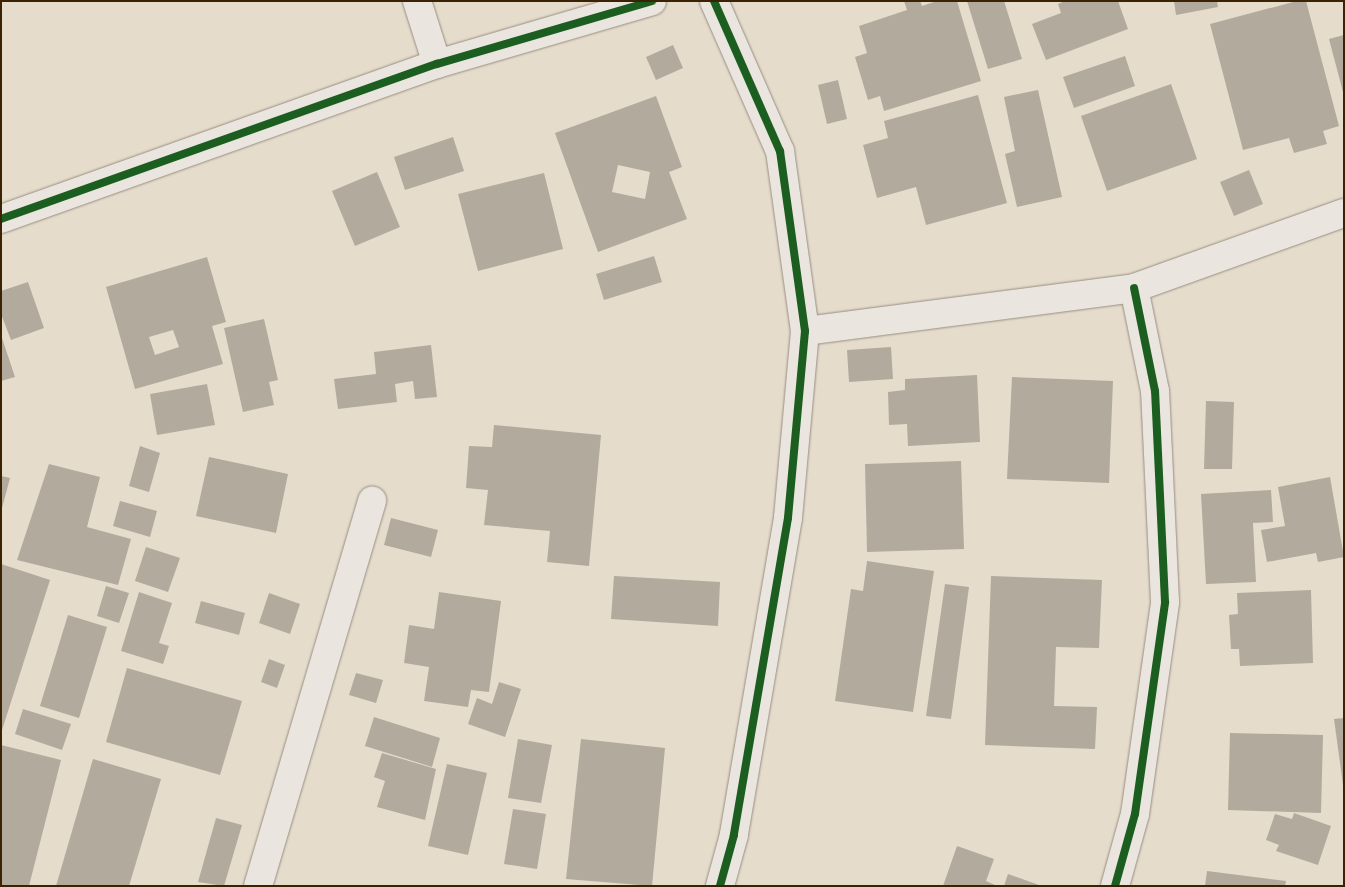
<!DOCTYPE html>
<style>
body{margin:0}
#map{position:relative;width:1345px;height:887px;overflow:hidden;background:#e6dccc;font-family:"EB Garamond",serif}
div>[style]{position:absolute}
.building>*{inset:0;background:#b2aa9d}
.roads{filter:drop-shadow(0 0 1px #978e81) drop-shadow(0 0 1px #978e81)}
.street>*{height:28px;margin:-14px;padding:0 14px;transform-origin:14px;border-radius:14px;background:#eae5de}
.cycleway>*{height:8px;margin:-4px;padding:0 4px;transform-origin:4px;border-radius:4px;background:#1b5e20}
span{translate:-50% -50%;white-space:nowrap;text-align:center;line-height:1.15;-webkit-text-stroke:5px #f5ead7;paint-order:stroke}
.frame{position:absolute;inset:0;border:2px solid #3b2204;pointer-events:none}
</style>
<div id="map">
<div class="building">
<i style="clip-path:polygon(904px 1px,920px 1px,922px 6px,937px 1px,957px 1px,981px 81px,884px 111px,880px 96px,868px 100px,855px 57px,867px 53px,859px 26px,907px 10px)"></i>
<i style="clip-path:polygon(967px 1px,1004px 1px,1022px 59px,988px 69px)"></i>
<i style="clip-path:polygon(1065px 1px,1118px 1px,1128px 29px,1046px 60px,1032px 24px,1061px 13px,1058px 4px)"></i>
<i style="clip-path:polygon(1174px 1px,1217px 1px,1218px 7px,1176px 15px)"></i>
<i style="clip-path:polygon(1297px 1px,1306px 1px,1339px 126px,1323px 131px,1327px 144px,1294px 153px,1289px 138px,1243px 150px,1210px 24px)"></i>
<i style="clip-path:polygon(1344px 35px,1344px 92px,1343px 92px,1329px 39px)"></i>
<i style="clip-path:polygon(673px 45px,683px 68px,656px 80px,646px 57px)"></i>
<i style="clip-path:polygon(1125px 56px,1135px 86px,1074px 108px,1063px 77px)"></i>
<i style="clip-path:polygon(838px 80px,847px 119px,827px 124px,818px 85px)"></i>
<i style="clip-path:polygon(1171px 84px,1197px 159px,1107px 191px,1081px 116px)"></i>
<i style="clip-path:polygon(1038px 90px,1062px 197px,1017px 207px,1005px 154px,1015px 151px,1004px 97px)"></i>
<i style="clip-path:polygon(978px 95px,1007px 203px,926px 225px,916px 187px,877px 198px,863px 145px,888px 138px,884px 121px)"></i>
<i style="clip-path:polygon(evenodd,656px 96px,682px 167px,669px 172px,687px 219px,598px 252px,555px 133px,656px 96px,618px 165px,650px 172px,645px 199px,612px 192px,618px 165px)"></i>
<i style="clip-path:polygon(453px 137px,464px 171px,405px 190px,394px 157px)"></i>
<i style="clip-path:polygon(1249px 170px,1263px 204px,1234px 216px,1220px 182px)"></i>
<i style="clip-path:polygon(377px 172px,400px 227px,355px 246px,332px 191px)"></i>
<i style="clip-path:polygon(544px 173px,563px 249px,478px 271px,458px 194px)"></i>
<i style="clip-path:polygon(654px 256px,662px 282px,604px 300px,596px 274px)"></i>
<i style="clip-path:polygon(evenodd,207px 257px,226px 322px,212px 326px,223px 364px,135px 389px,106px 287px,207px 257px,173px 330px,179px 347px,155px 355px,149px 337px,173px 330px)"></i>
<i style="clip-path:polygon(28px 282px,44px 328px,11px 340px,1px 314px,1px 291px)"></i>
<i style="clip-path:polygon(264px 319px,278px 380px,269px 382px,274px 405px,243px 412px,224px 328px)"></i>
<i style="clip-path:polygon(1px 335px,15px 377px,1px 381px)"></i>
<i style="clip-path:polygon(431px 345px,437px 397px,415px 399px,413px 381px,395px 384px,397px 402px,338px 409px,334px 379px,376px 374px,374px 352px)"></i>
<i style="clip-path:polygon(891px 347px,893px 379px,849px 382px,847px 350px)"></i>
<i style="clip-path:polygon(977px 375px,980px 442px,908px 446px,907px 424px,889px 425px,888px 392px,905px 390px,905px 379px)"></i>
<i style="clip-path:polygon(1012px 377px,1113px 381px,1109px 483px,1007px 479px)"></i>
<i style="clip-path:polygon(207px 384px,215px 425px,157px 435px,150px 394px)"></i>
<i style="clip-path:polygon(1206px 401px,1234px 402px,1232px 469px,1204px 469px)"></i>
<i style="clip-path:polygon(494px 425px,601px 435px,589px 566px,547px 562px,550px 531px,484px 525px,488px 490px,466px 488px,469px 446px,492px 447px)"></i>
<i style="clip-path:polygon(140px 446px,160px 453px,149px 492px,129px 486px)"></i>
<i style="clip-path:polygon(209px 457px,288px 474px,276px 533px,196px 516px)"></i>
<i style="clip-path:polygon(961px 461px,964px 549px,867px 552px,865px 464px)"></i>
<i style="clip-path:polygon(49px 464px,100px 477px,87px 527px,131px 539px,118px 585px,17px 560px)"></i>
<i style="clip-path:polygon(1px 476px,10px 478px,2px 508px,1px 508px)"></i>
<i style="clip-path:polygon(1330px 477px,1344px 557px,1318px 562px,1316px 553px,1267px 562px,1261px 530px,1285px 526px,1278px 487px)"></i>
<i style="clip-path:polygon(1271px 490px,1273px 522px,1253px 523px,1256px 582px,1206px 584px,1201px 494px)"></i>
<i style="clip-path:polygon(120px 501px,157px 511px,150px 537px,113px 526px)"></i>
<i style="clip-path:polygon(391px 518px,438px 530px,431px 557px,384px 545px)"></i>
<i style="clip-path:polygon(146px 547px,180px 558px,168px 592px,135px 581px)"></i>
<i style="clip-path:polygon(867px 561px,934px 571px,913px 712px,835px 701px,851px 589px,863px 591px)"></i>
<i style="clip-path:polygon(1px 564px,50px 580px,2px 730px,1px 730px)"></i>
<i style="clip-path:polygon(614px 576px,720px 582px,718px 626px,611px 619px)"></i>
<i style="clip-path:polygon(991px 576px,1102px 580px,1099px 648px,1056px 647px,1054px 706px,1097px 707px,1095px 749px,985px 745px)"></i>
<i style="clip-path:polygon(945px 584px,969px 587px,951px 719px,926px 716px)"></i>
<i style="clip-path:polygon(106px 586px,129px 593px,119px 623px,97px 616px)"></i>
<i style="clip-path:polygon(1311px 590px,1313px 663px,1240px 666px,1239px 649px,1231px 649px,1229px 615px,1238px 614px,1237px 593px)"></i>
<i style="clip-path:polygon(139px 592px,172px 603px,159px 643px,169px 646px,163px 664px,121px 651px)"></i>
<i style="clip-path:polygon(439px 592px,501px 601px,489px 692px,471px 690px,468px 707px,424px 701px,429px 667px,404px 663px,409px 625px,434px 629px)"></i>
<i style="clip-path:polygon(269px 593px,300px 604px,290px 634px,259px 623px)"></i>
<i style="clip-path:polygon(201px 601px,245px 613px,239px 635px,195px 623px)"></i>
<i style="clip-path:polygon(68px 615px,107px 627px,79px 718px,40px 706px)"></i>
<i style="clip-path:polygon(269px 659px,285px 665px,277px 688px,261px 682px)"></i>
<i style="clip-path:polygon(127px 668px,242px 701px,220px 775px,106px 742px)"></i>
<i style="clip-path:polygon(356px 673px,383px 680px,376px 703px,349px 695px)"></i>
<i style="clip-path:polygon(499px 682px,521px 689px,505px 737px,468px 724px,477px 698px,492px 704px)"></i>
<i style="clip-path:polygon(23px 709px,71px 724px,62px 750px,15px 734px)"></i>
<i style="clip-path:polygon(374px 717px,440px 738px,432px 767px,365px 746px)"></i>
<i style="clip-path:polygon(1344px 718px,1344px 785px,1343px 785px,1334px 719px)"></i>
<i style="clip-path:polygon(1230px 733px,1323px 735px,1321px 813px,1228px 810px)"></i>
<i style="clip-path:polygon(518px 739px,552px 745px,541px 803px,508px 798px)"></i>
<i style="clip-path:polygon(581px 739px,665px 748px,652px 886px,566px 879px)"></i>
<i style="clip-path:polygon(1px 745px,61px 760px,29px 886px,1px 886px)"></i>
<i style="clip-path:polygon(382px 753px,436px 769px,425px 820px,377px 807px,385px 781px,374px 777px)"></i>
<i style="clip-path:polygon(93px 759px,161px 779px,129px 886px,56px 886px)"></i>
<i style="clip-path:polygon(447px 764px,487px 773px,468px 855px,428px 846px)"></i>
<i style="clip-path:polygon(513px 809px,546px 814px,537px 869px,504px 864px)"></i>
<i style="clip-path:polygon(1294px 813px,1331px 826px,1318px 865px,1276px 851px,1279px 845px,1266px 840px,1275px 814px,1292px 819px)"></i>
<i style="clip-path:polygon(216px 818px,242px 825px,224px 886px,198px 882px)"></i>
<i style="clip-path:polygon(957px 846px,994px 859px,986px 881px,997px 886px,943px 886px)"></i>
<i style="clip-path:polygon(1207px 871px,1286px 881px,1285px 886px,1205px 886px)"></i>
<i style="clip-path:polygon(1008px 874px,1039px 885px,1039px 886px,1004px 886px)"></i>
</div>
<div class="roads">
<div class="street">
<i style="left:417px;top:1px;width:66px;rotate:72.4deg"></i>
<i style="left:714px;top:1px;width:164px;rotate:66.3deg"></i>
<i style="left:780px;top:151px;width:182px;rotate:82.1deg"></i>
<i style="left:805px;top:331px;width:188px;rotate:95.2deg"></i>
<i style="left:788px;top:518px;width:322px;rotate:99.7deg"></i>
<i style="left:734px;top:835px;width:53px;rotate:105.4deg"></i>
<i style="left:1px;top:219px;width:463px;rotate:-19.6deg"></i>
<i style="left:437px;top:64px;width:224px;rotate:-16.3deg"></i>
<i style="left:805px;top:331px;width:332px;rotate:-7.4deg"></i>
<i style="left:1134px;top:288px;width:223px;rotate:-19.7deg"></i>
<i style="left:258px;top:886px;width:402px;rotate:-73.5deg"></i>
<i style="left:1115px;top:886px;width:75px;rotate:-74.5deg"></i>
<i style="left:1135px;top:814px;width:214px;rotate:-81.9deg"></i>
<i style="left:1165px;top:602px;width:211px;rotate:-92.7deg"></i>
<i style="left:1155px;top:391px;width:105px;rotate:-101.5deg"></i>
</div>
</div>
<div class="cycleway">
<i style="left:714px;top:1px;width:164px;rotate:66.3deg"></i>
<i style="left:780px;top:151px;width:182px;rotate:82.1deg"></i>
<i style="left:805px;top:331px;width:188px;rotate:95.2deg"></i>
<i style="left:788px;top:518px;width:322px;rotate:99.7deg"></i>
<i style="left:734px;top:835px;width:53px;rotate:105.4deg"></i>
<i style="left:1px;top:219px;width:463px;rotate:-19.6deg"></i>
<i style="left:437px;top:64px;width:224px;rotate:-16.3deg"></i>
<i style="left:1115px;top:886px;width:75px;rotate:-74.5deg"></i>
<i style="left:1135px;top:814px;width:214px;rotate:-81.9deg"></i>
<i style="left:1165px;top:602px;width:211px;rotate:-92.7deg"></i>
<i style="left:1155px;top:391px;width:105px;rotate:-101.5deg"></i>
</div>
<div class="frame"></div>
</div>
